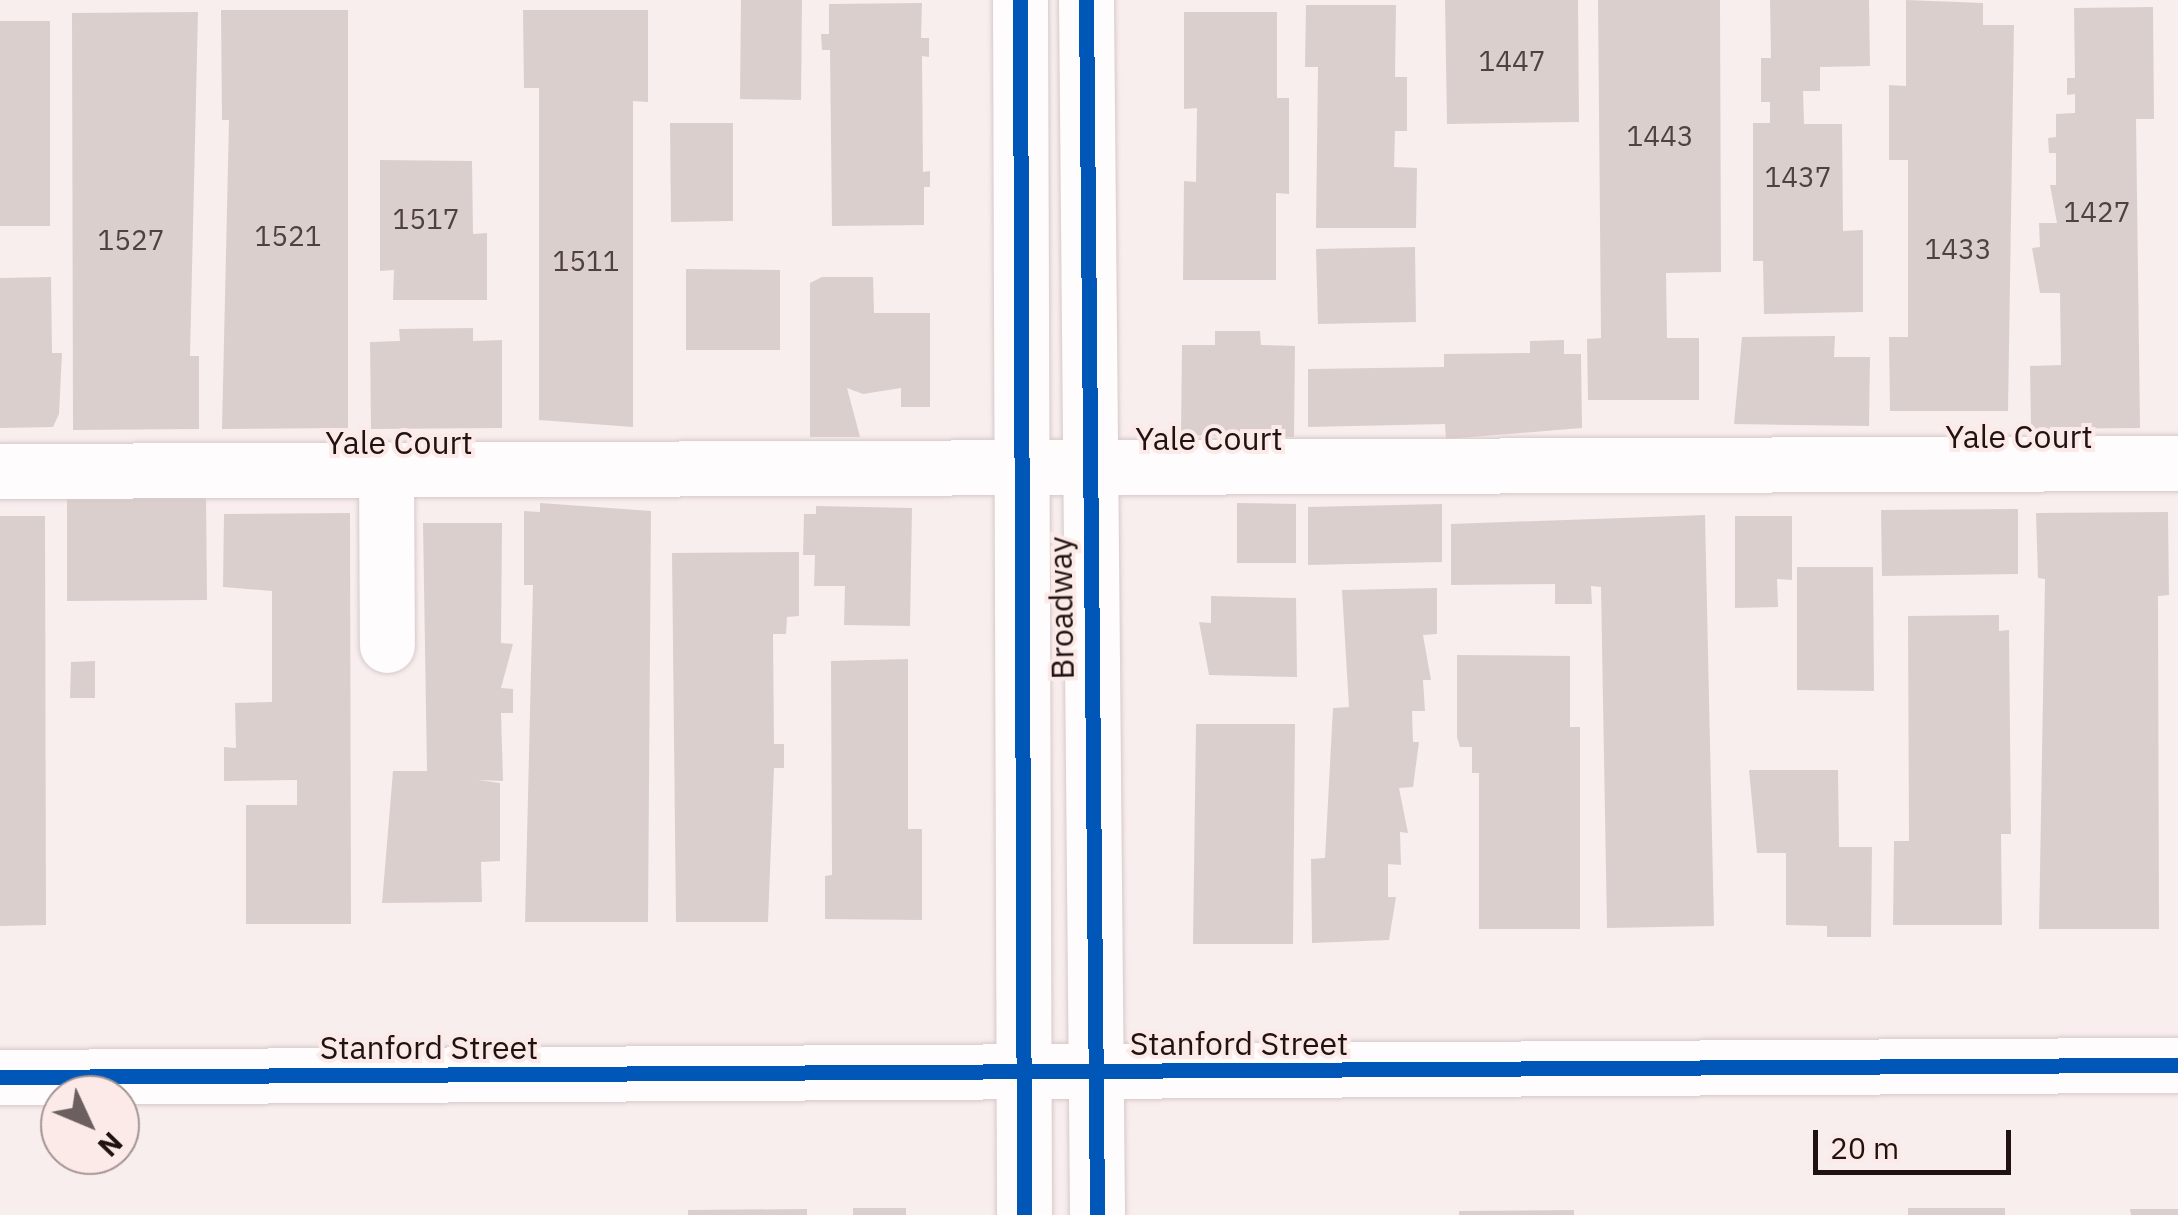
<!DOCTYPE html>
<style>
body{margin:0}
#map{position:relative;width:2178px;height:1215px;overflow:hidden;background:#f8eeed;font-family:"IBM Plex Sans",sans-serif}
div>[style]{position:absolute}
.building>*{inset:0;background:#dbcfce}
.roads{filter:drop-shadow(0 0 2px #d6c9c9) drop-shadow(0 0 2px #d6c9c9)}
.minor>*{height:55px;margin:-27.5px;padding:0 27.5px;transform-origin:27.5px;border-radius:27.5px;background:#fefcfc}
.cycleway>*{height:15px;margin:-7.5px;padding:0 7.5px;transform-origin:7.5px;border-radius:7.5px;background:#0057b8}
span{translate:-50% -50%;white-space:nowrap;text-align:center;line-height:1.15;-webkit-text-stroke:8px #fceae9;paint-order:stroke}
.number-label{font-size:28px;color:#504141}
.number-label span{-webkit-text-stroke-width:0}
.street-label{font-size:32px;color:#211212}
.north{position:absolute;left:40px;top:1075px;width:100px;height:100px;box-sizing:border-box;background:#fceae9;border:2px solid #a49493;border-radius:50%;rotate:134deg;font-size:28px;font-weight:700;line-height:40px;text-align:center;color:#211212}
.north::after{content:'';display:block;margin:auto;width:35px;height:45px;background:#6c5f5f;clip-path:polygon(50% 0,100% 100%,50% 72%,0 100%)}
.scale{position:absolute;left:1813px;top:1130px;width:198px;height:45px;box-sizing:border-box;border:5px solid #211212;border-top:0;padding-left:12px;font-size:30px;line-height:35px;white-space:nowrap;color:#211212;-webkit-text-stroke:8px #fceae9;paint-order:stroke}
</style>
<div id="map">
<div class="building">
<i style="clip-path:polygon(741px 0,802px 0,801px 100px,740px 99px)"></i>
<i style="clip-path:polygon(1445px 0,1578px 0,1579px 122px,1447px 124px)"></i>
<i style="clip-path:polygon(1598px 0,1720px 0,1721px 272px,1666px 273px,1667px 338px,1699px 338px,1699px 400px,1588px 400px,1587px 339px,1601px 338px)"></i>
<i style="clip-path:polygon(1770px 0,1869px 0,1870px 66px,1820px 67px,1820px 91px,1803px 91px,1804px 124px,1842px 124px,1843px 231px,1863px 230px,1863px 312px,1764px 314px,1763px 261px,1753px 261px,1753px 123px,1770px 123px,1770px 102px,1761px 102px,1761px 58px,1771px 58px)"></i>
<i style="clip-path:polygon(1906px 0,1983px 3px,1983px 25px,2014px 25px,2008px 411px,1890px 411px,1889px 337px,1908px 337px,1908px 160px,1889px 160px,1889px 85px,1906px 86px)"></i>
<i style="clip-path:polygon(922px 3px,921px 38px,929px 38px,929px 57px,922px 56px,923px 172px,930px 171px,930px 187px,924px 187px,924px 225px,832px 226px,830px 50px,822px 50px,821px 34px,829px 34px,829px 4px)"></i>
<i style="clip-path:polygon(1306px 5px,1396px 5px,1395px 77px,1407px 77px,1407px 131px,1395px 131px,1394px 167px,1417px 168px,1416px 228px,1316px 228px,1318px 67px,1305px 67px)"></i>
<i style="clip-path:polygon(2153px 7px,2154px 119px,2136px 119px,2140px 428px,2031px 429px,2030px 366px,2061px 365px,2060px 293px,2040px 293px,2032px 248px,2040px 247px,2039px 223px,2057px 223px,2050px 185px,2056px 185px,2056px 153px,2049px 153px,2048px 138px,2056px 137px,2056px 114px,2075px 113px,2075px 94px,2067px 95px,2067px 78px,2075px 78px,2074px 8px)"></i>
<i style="clip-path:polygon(221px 10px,348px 10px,348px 428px,222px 429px,229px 120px,222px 120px)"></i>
<i style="clip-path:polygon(523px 10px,648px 10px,648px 102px,633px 101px,633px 427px,539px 420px,539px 88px,524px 88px)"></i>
<i style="clip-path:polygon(198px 12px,190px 356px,199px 356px,199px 429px,73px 430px,72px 13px)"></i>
<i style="clip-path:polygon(1184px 12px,1277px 12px,1277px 98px,1289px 98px,1289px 194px,1276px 193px,1276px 280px,1183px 280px,1184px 181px,1196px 182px,1197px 108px,1184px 109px)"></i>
<i style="clip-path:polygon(0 21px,50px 21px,50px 226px,0 226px)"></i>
<i style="clip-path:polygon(670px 123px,733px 123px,733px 221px,671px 222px)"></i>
<i style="clip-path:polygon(380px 160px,472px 161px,473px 234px,487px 233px,487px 300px,393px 300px,394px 270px,380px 271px)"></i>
<i style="clip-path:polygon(1415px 247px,1416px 322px,1318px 324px,1316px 249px)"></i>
<i style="clip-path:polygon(686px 269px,780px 270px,780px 350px,686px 350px)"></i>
<i style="clip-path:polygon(51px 277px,52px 353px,62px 353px,59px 414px,53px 427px,0 428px,0 278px)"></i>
<i style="clip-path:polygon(822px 277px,873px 277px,874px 313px,930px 313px,930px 407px,901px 407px,901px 388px,863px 394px,847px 388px,860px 437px,810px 437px,810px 283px)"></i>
<i style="clip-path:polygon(473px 328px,473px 341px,502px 340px,502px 428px,371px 429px,370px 342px,400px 341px,399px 329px)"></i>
<i style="clip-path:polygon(1215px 331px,1260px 331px,1261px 345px,1295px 346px,1294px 437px,1181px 435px,1182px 345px,1215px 345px)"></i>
<i style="clip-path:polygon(1835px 336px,1834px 357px,1870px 357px,1869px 426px,1734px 424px,1742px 337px)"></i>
<i style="clip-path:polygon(1564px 340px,1564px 354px,1581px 354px,1582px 428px,1446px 439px,1445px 424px,1308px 427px,1308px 369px,1444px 367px,1444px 354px,1530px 353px,1530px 341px)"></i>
<i style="clip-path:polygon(206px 493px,207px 600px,67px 601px,67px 495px)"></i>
<i style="clip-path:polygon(540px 503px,651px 511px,648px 922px,525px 922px,533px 585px,524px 585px,524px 511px,540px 512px)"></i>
<i style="clip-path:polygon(1237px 503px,1296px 504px,1296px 563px,1237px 563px)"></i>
<i style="clip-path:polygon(1442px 504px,1442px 562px,1308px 565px,1308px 507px)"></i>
<i style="clip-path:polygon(816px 506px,912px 508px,910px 626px,844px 625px,845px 586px,814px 586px,815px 555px,803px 555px,804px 514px,816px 514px)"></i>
<i style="clip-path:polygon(2018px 509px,2018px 574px,1882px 576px,1881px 510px)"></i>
<i style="clip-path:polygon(2168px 512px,2169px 595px,2158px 596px,2159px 929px,2039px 929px,2045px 579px,2038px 578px,2036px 513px)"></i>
<i style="clip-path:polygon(350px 513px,351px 924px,246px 924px,246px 805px,297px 805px,297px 780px,224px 781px,224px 747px,236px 748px,235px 703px,272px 702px,272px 591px,223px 587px,224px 514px)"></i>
<i style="clip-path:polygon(1705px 515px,1714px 926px,1607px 928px,1601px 587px,1591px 586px,1592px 604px,1555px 604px,1555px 584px,1451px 585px,1451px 524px)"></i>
<i style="clip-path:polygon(0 516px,45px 516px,46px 925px,0 926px)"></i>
<i style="clip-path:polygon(1735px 516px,1792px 516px,1792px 580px,1777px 579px,1778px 607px,1735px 608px)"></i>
<i style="clip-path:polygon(423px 523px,502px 523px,501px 643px,513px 644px,501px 688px,513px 689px,513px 713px,501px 713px,503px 781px,478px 780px,500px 783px,500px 861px,481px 862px,482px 902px,382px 903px,393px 771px,427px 771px)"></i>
<i style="clip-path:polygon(799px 552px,799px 616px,787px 617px,786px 634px,773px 634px,774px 744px,784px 744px,784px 768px,774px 768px,768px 922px,676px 922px,672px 553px)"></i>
<i style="clip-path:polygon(1797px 567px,1873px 567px,1874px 691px,1797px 690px)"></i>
<i style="clip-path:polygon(1437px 588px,1437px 634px,1423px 635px,1431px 680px,1423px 680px,1425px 711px,1412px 711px,1413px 742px,1419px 742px,1413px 787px,1399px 788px,1408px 833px,1400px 832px,1401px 865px,1388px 864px,1388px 897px,1396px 897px,1389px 940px,1312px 943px,1311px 859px,1325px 858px,1333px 708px,1349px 707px,1342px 590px)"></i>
<i style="clip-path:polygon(1211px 596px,1296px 598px,1297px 677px,1209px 675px,1199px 622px,1211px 623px)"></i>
<i style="clip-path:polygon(1999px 615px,1999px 631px,2009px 630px,2011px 834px,2001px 834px,2002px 925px,1893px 925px,1894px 841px,1909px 841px,1908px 616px)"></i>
<i style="clip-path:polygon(1457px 655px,1570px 656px,1570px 727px,1580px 727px,1580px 929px,1479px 929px,1479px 773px,1472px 773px,1472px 747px,1460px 747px,1457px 737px)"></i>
<i style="clip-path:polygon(908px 659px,908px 829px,922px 829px,922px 920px,825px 919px,825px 876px,832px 875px,831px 661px)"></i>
<i style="clip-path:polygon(95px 661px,95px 698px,70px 698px,71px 662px)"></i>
<i style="clip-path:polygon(1196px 724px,1295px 724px,1293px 944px,1193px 944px)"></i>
<i style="clip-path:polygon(1749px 770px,1838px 770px,1839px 847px,1872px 847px,1871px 937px,1827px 937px,1827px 926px,1786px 925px,1786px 853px,1757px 853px)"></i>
<i style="clip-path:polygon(853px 1208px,906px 1208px,906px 1215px,853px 1215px)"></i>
<i style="clip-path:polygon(1908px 1208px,2005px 1208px,2005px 1215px,1908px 1215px)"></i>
<i style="clip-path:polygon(807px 1209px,807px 1215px,688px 1215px,688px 1210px)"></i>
<i style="clip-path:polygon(2130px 1209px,2178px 1209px,2178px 1215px,2131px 1215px)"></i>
<i style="clip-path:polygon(1574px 1210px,1574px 1215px,1459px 1215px,1459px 1211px)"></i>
</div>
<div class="roads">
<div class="minor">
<i style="left:1020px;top:0;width:1215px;rotate:89.81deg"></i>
<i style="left:1086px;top:0;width:1215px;rotate:89.48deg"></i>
<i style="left:386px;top:469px;width:176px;rotate:89.7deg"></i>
<i style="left:0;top:471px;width:2178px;rotate:-0.21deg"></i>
<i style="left:0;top:1077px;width:2178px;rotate:-0.32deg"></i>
</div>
</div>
<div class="cycleway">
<i style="left:1020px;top:0;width:1215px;rotate:89.81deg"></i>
<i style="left:1086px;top:0;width:1215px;rotate:89.48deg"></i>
<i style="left:0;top:1077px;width:2178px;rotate:-0.32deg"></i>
</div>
<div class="number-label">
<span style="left:1512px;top:61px">1447</span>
<span style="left:1660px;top:136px">1443</span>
<span style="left:1798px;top:177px">1437</span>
<span style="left:2097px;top:212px">1427</span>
<span style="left:426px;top:219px">1517</span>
<span style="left:288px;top:236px">1521</span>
<span style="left:131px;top:240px">1527</span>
<span style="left:1958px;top:249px">1433</span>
<span style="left:586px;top:261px">1511</span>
</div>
<div class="street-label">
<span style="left:2019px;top:436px">Yale Court</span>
<span style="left:1209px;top:438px">Yale Court</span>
<span style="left:399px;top:442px">Yale Court</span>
<span style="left:1061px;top:608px;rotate:-91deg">Broadway</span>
<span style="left:1239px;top:1043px">Stanford Street</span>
<span style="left:429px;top:1047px">Stanford Street</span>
</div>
<div class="north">N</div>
<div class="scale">20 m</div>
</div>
